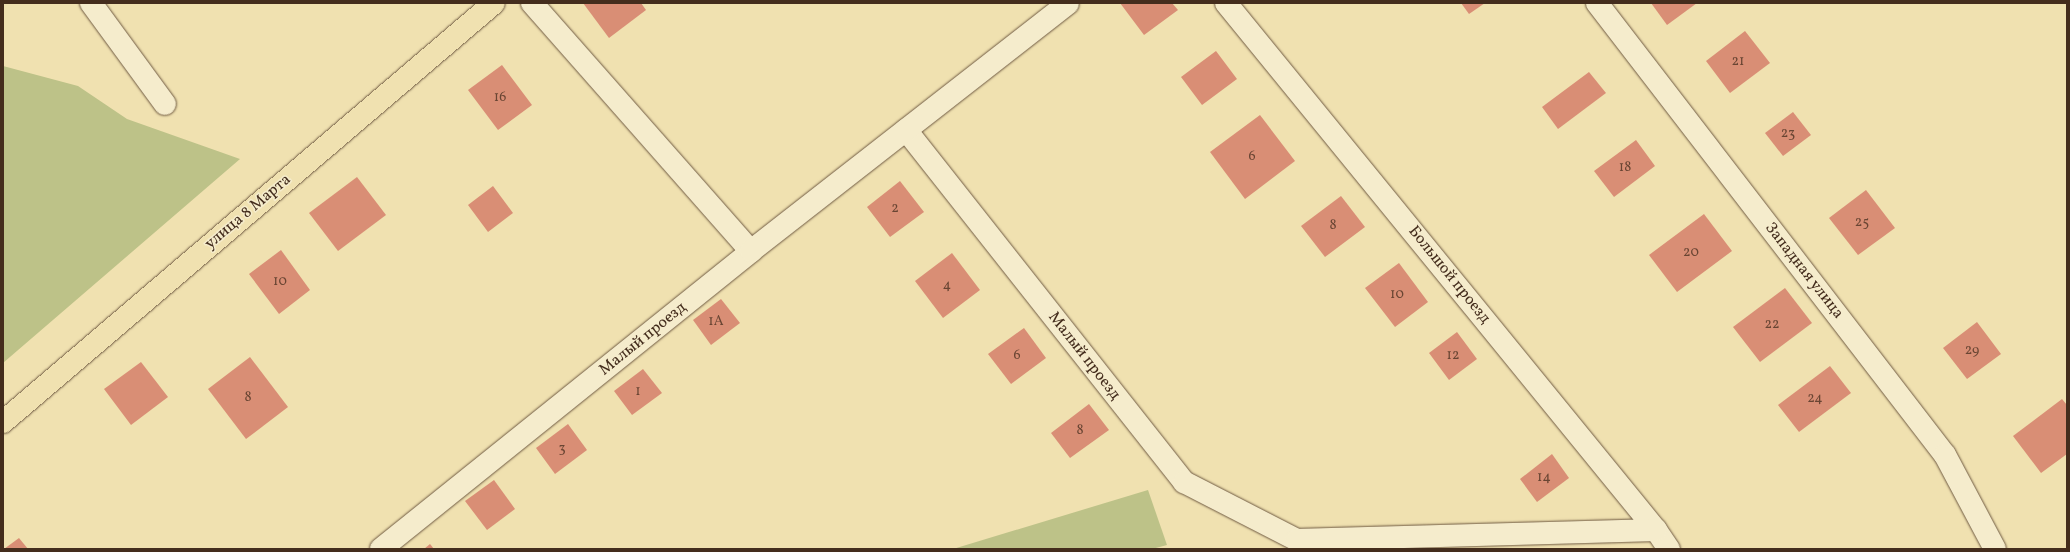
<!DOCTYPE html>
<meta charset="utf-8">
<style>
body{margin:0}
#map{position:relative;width:2070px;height:552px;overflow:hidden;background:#f0e1b0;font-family:Vollkorn,serif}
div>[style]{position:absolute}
.green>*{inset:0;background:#bdc288}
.building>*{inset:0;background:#d98e75}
.roads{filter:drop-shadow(0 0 1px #6f5a42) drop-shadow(0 0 1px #6f5a42)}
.minor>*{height:22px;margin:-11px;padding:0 11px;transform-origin:11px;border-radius:11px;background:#f5eccc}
.major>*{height:22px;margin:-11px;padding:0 11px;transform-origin:11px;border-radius:11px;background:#f0e1b0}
span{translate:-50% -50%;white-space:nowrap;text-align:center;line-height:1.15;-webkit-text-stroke:3px #f5eccc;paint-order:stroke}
.number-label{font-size:14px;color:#694533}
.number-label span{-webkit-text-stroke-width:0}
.street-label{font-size:16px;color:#442d1d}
.frame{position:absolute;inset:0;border:4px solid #442d1d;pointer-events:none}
</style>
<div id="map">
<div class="green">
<i style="clip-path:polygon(3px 66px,78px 86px,127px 119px,240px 159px,3px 363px)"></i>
<i style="clip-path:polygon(1148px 490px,1167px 545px,1152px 549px,953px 549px)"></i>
</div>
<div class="building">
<i style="clip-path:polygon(583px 3px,641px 3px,646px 10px,609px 38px)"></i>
<i style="clip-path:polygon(1120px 3px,1172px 3px,1178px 10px,1144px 35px)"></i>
<i style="clip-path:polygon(1461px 3px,1485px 3px,1469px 14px)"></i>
<i style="clip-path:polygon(1651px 3px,1697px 3px,1667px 25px)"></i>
<i style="clip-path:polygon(1745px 31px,1770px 63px,1730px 93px,1706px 61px)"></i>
<i style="clip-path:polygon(1216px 51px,1237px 79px,1202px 105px,1181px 77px)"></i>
<i style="clip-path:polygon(502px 65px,532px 105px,498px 130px,468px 90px)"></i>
<i style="clip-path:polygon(1589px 72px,1606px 93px,1558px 129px,1542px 107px)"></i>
<i style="clip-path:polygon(1793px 112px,1811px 135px,1783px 156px,1765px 133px)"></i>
<i style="clip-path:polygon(1260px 115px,1295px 161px,1245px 199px,1210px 152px)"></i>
<i style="clip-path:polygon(1636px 140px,1655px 166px,1614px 197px,1594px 171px)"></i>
<i style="clip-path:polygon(357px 177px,386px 215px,338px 251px,309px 213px)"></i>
<i style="clip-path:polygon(900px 181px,924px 212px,890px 237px,867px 207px)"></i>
<i style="clip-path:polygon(493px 186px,513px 213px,488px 232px,468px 205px)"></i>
<i style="clip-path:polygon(1866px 190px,1895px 228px,1858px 255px,1829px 218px)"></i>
<i style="clip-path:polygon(1341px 196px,1365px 227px,1325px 257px,1301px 226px)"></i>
<i style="clip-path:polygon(1704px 214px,1732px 251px,1677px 292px,1649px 255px)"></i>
<i style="clip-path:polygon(281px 250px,310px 290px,279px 314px,249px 274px)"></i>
<i style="clip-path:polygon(952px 253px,980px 290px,943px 318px,915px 281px)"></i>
<i style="clip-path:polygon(1399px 263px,1428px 302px,1395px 327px,1365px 288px)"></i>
<i style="clip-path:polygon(1785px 288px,1812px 323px,1760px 362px,1733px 327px)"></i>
<i style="clip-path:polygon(721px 299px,740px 323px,711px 345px,693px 320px)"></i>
<i style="clip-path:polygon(1977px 322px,2001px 354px,1967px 379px,1943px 348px)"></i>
<i style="clip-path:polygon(1024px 328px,1046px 358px,1011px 384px,988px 354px)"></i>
<i style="clip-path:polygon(1457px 332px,1477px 359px,1449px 380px,1429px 353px)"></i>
<i style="clip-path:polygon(250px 357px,288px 407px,246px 439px,208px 389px)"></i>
<i style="clip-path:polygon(141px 362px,168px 397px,131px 425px,104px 389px)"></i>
<i style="clip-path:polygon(1830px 366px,1851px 393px,1799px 432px,1778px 405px)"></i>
<i style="clip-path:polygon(643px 369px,662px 393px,632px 415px,614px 391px)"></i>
<i style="clip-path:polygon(2062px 399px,2067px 405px,2067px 454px,2041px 473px,2013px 436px)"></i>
<i style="clip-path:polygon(1089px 404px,1109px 430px,1070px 458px,1051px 433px)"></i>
<i style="clip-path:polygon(568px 424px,587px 450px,555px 474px,536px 448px)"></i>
<i style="clip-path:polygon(1552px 454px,1569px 478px,1537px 502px,1520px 479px)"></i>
<i style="clip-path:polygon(494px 480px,515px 509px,487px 530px,465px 501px)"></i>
<i style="clip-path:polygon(19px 538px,28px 549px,4px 549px)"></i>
<i style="clip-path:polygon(430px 544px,434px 549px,424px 549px)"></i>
</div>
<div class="roads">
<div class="minor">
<i style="left:91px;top:3px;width:125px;rotate:53.8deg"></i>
<i style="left:532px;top:3px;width:331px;rotate:48.6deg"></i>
<i style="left:1226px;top:3px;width:680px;rotate:50.79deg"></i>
<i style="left:1656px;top:530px;width:23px;rotate:56deg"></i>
<i style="left:1597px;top:3px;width:570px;rotate:52.41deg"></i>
<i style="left:1945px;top:455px;width:106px;rotate:62deg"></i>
<i style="left:906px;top:130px;width:449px;rotate:51.7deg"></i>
<i style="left:1184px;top:482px;width:127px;rotate:27.2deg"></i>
<i style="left:1297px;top:540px;width:359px;rotate:-1.6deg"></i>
<i style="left:381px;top:549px;width:475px;rotate:-38.8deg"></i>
<i style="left:751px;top:251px;width:402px;rotate:-38deg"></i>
</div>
<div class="major">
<i style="left:3px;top:422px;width:645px;rotate:-40.48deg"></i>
</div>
</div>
<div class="number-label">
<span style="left:1738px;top:62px">21</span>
<span style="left:500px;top:98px">16</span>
<span style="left:1788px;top:134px">23</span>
<span style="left:1252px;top:157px">6</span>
<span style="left:1625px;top:168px">18</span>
<span style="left:895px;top:209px">2</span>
<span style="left:1862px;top:223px">25</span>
<span style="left:1333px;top:226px">8</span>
<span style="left:1691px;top:253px">20</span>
<span style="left:280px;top:282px">10</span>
<span style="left:947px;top:286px">4</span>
<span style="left:1397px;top:295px">10</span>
<span style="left:716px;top:322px">1А</span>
<span style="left:1772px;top:325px">22</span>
<span style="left:1972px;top:351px">29</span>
<span style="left:1017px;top:356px">6</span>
<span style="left:1453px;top:356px">12</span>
<span style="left:638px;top:392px">1</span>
<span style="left:248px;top:398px">8</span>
<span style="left:1815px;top:399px">24</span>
<span style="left:1080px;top:431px">8</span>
<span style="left:562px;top:449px">3</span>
<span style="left:1544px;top:478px">14</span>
</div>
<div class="street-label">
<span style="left:248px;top:212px;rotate:-40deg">улица 8 Марта</span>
<span style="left:1804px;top:271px;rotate:52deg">Западная улица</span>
<span style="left:1449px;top:275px;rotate:51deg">Большой проезд</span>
<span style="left:643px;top:339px;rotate:-39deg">Малый проезд</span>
<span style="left:1084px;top:356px;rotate:52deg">Малый проезд</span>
</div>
<div class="frame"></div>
</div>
